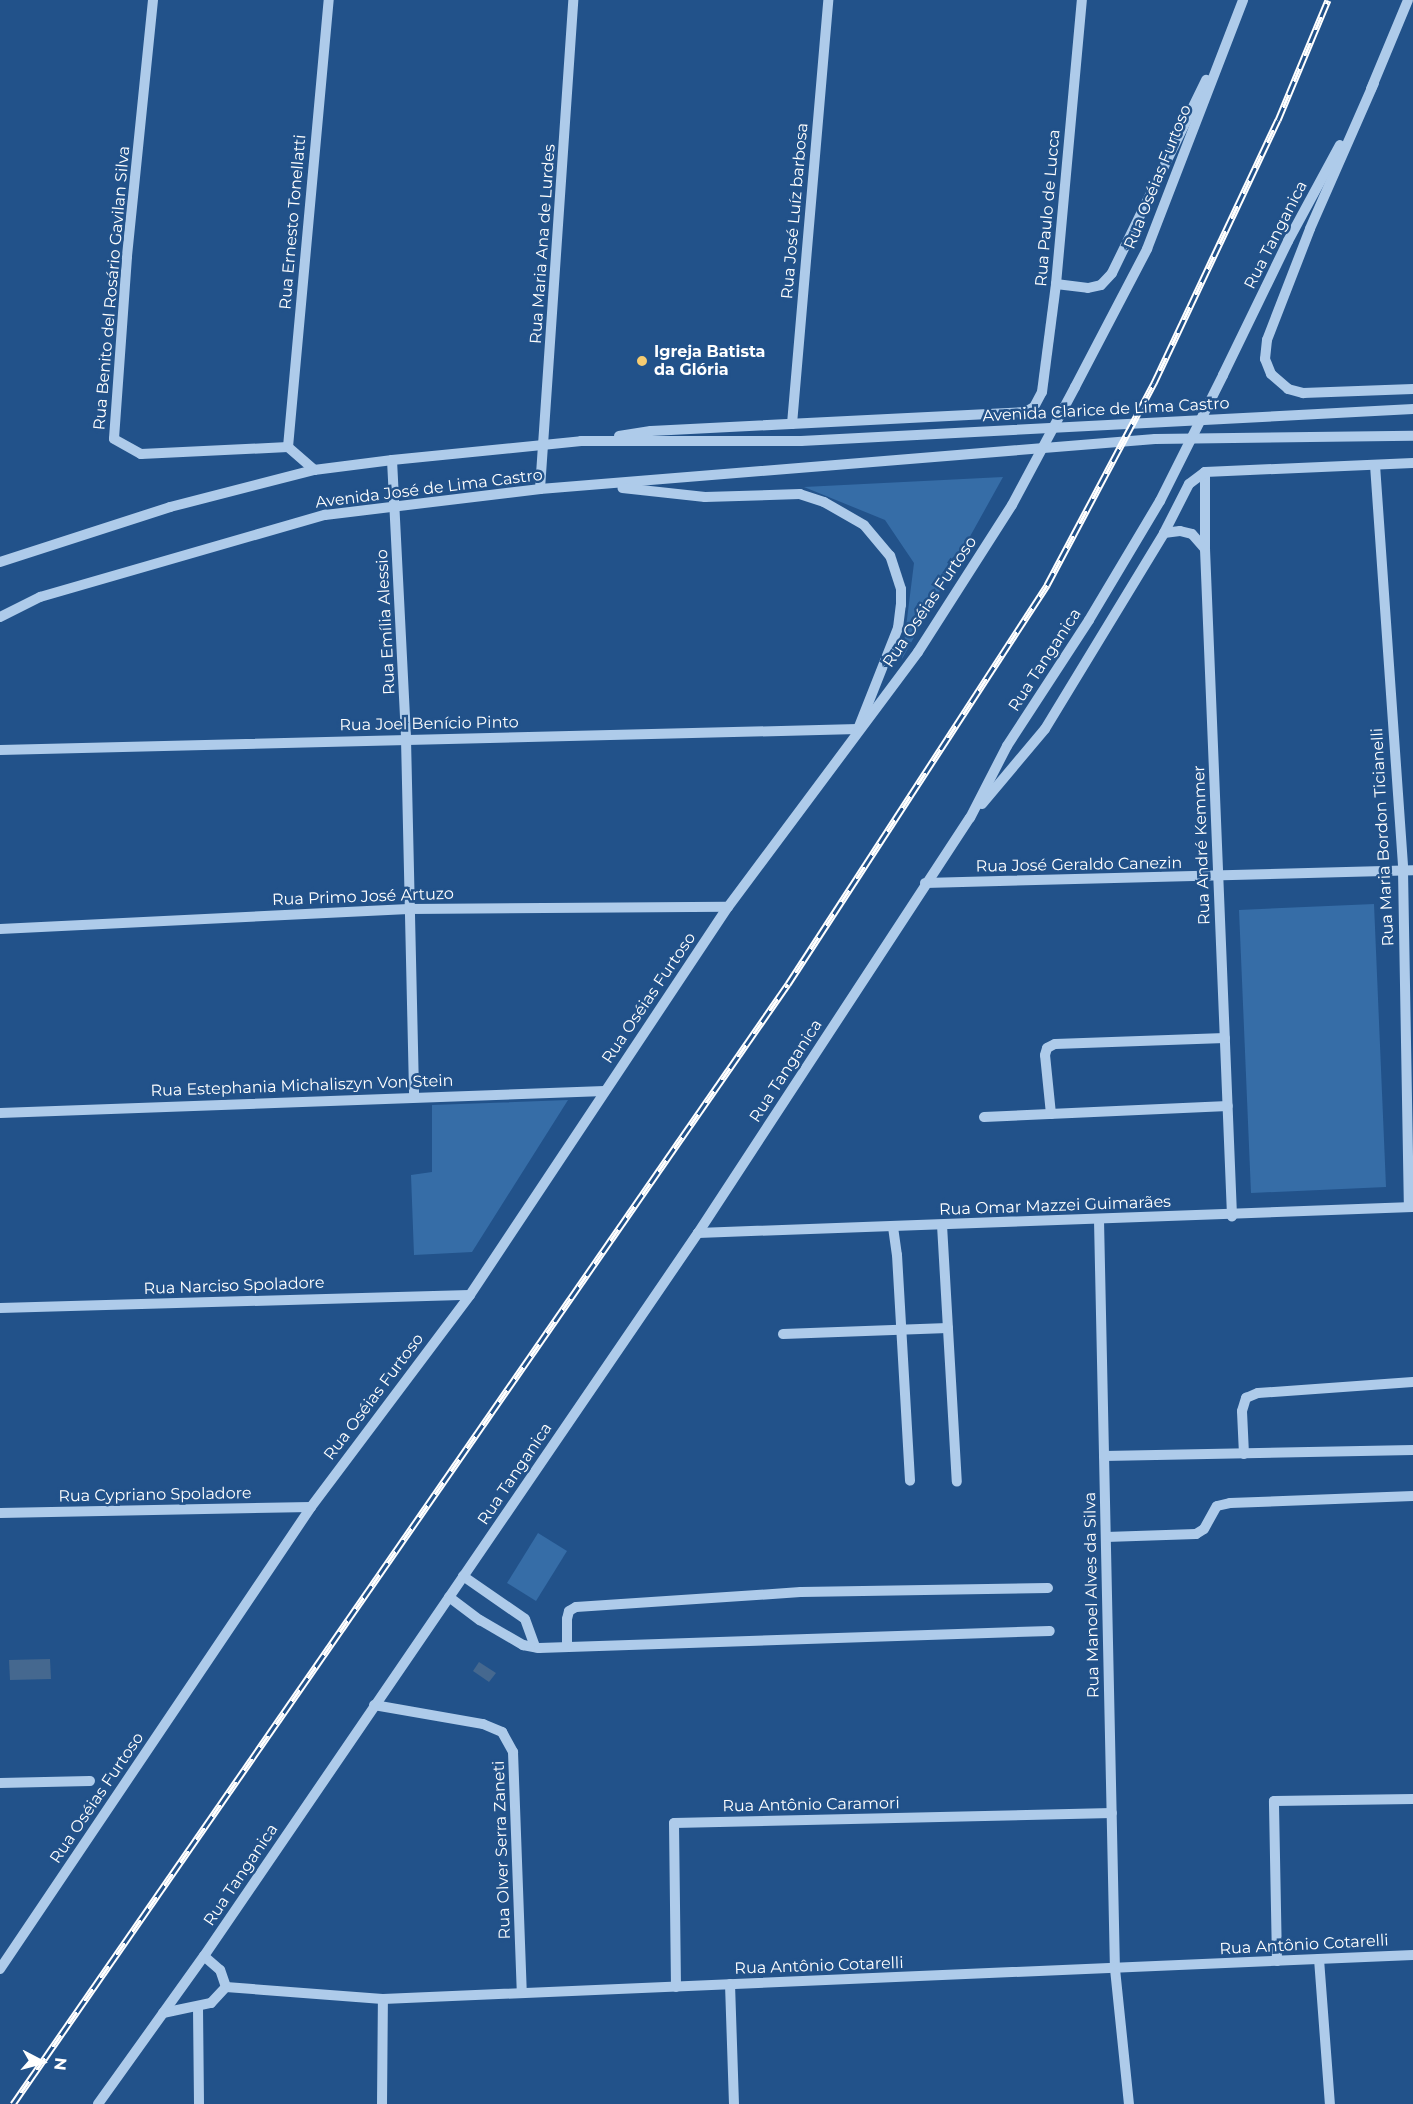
<!DOCTYPE html>
<meta charset="utf-8">
<style>
body{margin:0}
#map{position:relative;width:1413px;height:2104px;overflow:hidden;background:#22528a;font-family:Montserrat,sans-serif}
div>[style]{position:absolute}
.green>*{inset:0;background:#366da7}
.water>*{inset:0;background:#45688f}
.minor>*{height:10px;margin:-5px;padding:0 5px;transform-origin:5px;border-radius:5px;background:#aecbea}
.rail>*{height:7px;margin-top:-3.5px;transform-origin:0;background:repeating-linear-gradient(90deg,#22528a 0 14px,#fff 0 28px);box-sizing:border-box;border-block:2px solid #fff}
.minor-bridge>*{height:10px;margin:-5px;padding:0 5px;transform-origin:5px;border-radius:5px;background:#aecbea}
.dots>*{width:16px;height:16px;translate:-50% -50%;box-sizing:border-box;border:3px solid #22528a;border-radius:50%}
span{translate:-50% -50%;white-space:nowrap;text-align:center;line-height:1.15;-webkit-text-stroke:5px #22528a;paint-order:stroke}
.street-label{font-size:16px;color:#fff}
.poi-label{font-size:16px;color:#fff;font-weight:700}
.left{translate:0 -50%;text-align:left}
.north{position:absolute;left:12px;top:2032px;width:60px;height:60px;-webkit-text-stroke:4px #22528a;paint-order:stroke;rotate:96deg;font-size:16px;font-weight:700;line-height:24px;text-align:center;color:#fff}
.north::after{content:'';display:block;margin:auto;width:21px;height:27px;background:#fff;clip-path:polygon(50% 0,100% 100%,50% 72%,0 100%)}
</style>
<div id="map">
<div class="green">
<i style="clip-path:polygon(1003px 477px,902px 659px,914px 563px,885px 520px,804px 487px)"></i>
<i style="clip-path:polygon(1374px 904px,1386px 1187px,1251px 1193px,1239px 910px)"></i>
<i style="clip-path:polygon(568px 1100px,472px 1252px,414px 1255px,411px 1175px,432px 1172px,432px 1105px)"></i>
<i style="clip-path:polygon(538px 1533px,567px 1551px,536px 1601px,507px 1583px)"></i>
</div>
<div class="water">
<i style="clip-path:polygon(50px 1659px,51px 1679px,10px 1680px,9px 1660px)"></i>
<i style="clip-path:polygon(479px 1662px,496px 1673px,489px 1682px,473px 1671px)"></i>
</div>
<div class="minor">
<i style="left:153px;top:0;width:258px;rotate:95.8deg"></i>
<i style="left:127px;top:257px;width:182px;rotate:94.1deg"></i>
<i style="left:114px;top:439px;width:31px;rotate:29deg"></i>
<i style="left:141px;top:454px;width:147px;rotate:-2.7deg"></i>
<i style="left:288px;top:447px;width:35px;rotate:41deg"></i>
<i style="left:1374px;top:83px;width:159px;rotate:113.7deg"></i>
<i style="left:1310px;top:229px;width:119px;rotate:111.2deg"></i>
<i style="left:1267px;top:340px;width:19px;rotate:96deg"></i>
<i style="left:1265px;top:359px;width:16px;rotate:68deg"></i>
<i style="left:1271px;top:374px;width:23px;rotate:41deg"></i>
<i style="left:1288px;top:389px;width:16px;rotate:15deg"></i>
<i style="left:1303px;top:393px;width:110px;rotate:-2.1deg"></i>
<i style="left:1371px;top:89px;width:96px;rotate:-67.4deg"></i>
<i style="left:1056px;top:284px;width:32px;rotate:7deg"></i>
<i style="left:1088px;top:288px;width:13px;rotate:-13deg"></i>
<i style="left:1101px;top:285px;width:16px;rotate:-47deg"></i>
<i style="left:1112px;top:273px;width:215px;rotate:-64deg"></i>
<i style="left:1223px;top:375px;width:149px;rotate:-64.1deg"></i>
<i style="left:1288px;top:241px;width:109px;rotate:-61.6deg"></i>
<i style="left:1075px;top:387px;width:156px;rotate:-62.4deg"></i>
<i style="left:1147px;top:249px;width:267px;rotate:-68.9deg"></i>
<i style="left:792px;top:424px;width:426px;rotate:-85.1deg"></i>
<i style="left:619px;top:436px;width:32px;rotate:-9deg"></i>
<i style="left:651px;top:431px;width:374px;rotate:-2.9deg"></i>
<i style="left:1025px;top:412px;width:10px;rotate:-29deg"></i>
<i style="left:1034px;top:407px;width:17px;rotate:-62deg"></i>
<i style="left:1042px;top:392px;width:109px;rotate:-82.6deg"></i>
<i style="left:1056px;top:284px;width:285px;rotate:-84.8deg"></i>
<i style="left:288px;top:447px;width:449px;rotate:-84.8deg"></i>
<i style="left:392px;top:460px;width:279px;rotate:87.1deg"></i>
<i style="left:406px;top:739px;width:357px;rotate:88.7deg"></i>
<i style="left:1375px;top:465px;width:406px;rotate:86deg"></i>
<i style="left:1403px;top:870px;width:337px;rotate:89deg"></i>
<i style="left:1205px;top:472px;width:77px;rotate:90deg"></i>
<i style="left:1205px;top:549px;width:668px;rotate:87.68deg"></i>
<i style="left:540px;top:489px;width:490px;rotate:-86.1deg"></i>
<i style="left:1164px;top:533px;width:16px;rotate:-7deg"></i>
<i style="left:1180px;top:531px;width:12px;rotate:14deg"></i>
<i style="left:1192px;top:534px;width:20px;rotate:49deg"></i>
<i style="left:0;top:562px;width:179px;rotate:-17.9deg"></i>
<i style="left:170px;top:507px;width:149px;rotate:-14.4deg"></i>
<i style="left:314px;top:470px;width:79px;rotate:-7.3deg"></i>
<i style="left:392px;top:460px;width:190px;rotate:-5.7deg"></i>
<i style="left:581px;top:441px;width:220px"></i>
<i style="left:801px;top:441px;width:613px;rotate:-2.99deg"></i>
<i style="left:0;top:617px;width:45px;rotate:-26.6deg"></i>
<i style="left:40px;top:597px;width:297px;rotate:-16.1deg"></i>
<i style="left:325px;top:515px;width:217px;rotate:-6.9deg"></i>
<i style="left:540px;top:489px;width:617px;rotate:-4.65deg"></i>
<i style="left:1155px;top:439px;width:258px;rotate:-0.7deg"></i>
<i style="left:0;top:750px;width:858px;rotate:-1.4deg"></i>
<i style="left:858px;top:729px;width:109px;rotate:-68.4deg"></i>
<i style="left:898px;top:628px;width:23px;rotate:-83deg"></i>
<i style="left:901px;top:605px;width:16px;rotate:-90deg"></i>
<i style="left:901px;top:589px;width:35px;rotate:-108deg"></i>
<i style="left:890px;top:556px;width:40px;rotate:-130deg"></i>
<i style="left:864px;top:525px;width:46px;rotate:-150.1deg"></i>
<i style="left:824px;top:502px;width:25px;rotate:-162deg"></i>
<i style="left:800px;top:494px;width:95px;rotate:178.2deg"></i>
<i style="left:705px;top:497px;width:83px;rotate:-173.8deg"></i>
<i style="left:982px;top:804px;width:98px;rotate:-50deg"></i>
<i style="left:1045px;top:729px;width:229px;rotate:-58.7deg"></i>
<i style="left:1164px;top:533px;width:55px;rotate:-63deg"></i>
<i style="left:1189px;top:484px;width:20px;rotate:-37deg"></i>
<i style="left:1205px;top:472px;width:208px;rotate:-2.5deg"></i>
<i style="left:925px;top:883px;width:488px;rotate:-1.5deg"></i>
<i style="left:0;top:929px;width:409px;rotate:-2.8deg"></i>
<i style="left:409px;top:909px;width:319px;rotate:-0.4deg"></i>
<i style="left:0;top:1113px;width:605px;rotate:-2.08deg"></i>
<i style="left:1051px;top:1114px;width:59px;rotate:-95.8deg"></i>
<i style="left:1045px;top:1055px;width:7px;rotate:-74deg"></i>
<i style="left:1047px;top:1048px;width:9px;rotate:-27deg"></i>
<i style="left:1055px;top:1044px;width:170px;rotate:-2deg"></i>
<i style="left:984px;top:1117px;width:244px;rotate:-2.6deg"></i>
<i style="left:1099px;top:1220px;width:749px;rotate:88.78deg"></i>
<i style="left:1115px;top:1969px;width:136px;rotate:84.1deg"></i>
<i style="left:942px;top:1225px;width:257px;rotate:86.7deg"></i>
<i style="left:893px;top:1227px;width:28px;rotate:82deg"></i>
<i style="left:897px;top:1255px;width:226px;rotate:86.7deg"></i>
<i style="left:698px;top:1233px;width:715px;rotate:-2.08deg"></i>
<i style="left:0;top:1308px;width:470px;rotate:-1.6deg"></i>
<i style="left:783px;top:1334px;width:165px;rotate:-2.1deg"></i>
<i style="left:1244px;top:1454px;width:43px;rotate:-92.7deg"></i>
<i style="left:1242px;top:1411px;width:14px;rotate:-73deg"></i>
<i style="left:1246px;top:1398px;width:13px;rotate:-23deg"></i>
<i style="left:1258px;top:1393px;width:155px;rotate:-4.1deg"></i>
<i style="left:1104px;top:1456px;width:309px;rotate:-1.1deg"></i>
<i style="left:0;top:1513px;width:311px;rotate:-1.1deg"></i>
<i style="left:1106px;top:1537px;width:90px;rotate:-1.9deg"></i>
<i style="left:1196px;top:1534px;width:9px;rotate:-32deg"></i>
<i style="left:1204px;top:1529px;width:26px;rotate:-61deg"></i>
<i style="left:1217px;top:1506px;width:13px;rotate:-13deg"></i>
<i style="left:1230px;top:1503px;width:183px;rotate:-2.2deg"></i>
<i style="left:463px;top:1576px;width:75px;rotate:34.7deg"></i>
<i style="left:525px;top:1619px;width:30px;rotate:70deg"></i>
<i style="left:449px;top:1597px;width:39px;rotate:37deg"></i>
<i style="left:480px;top:1620px;width:50px;rotate:30.2deg"></i>
<i style="left:523px;top:1645px;width:16px;rotate:11deg"></i>
<i style="left:539px;top:1648px;width:511px;rotate:-1.91deg"></i>
<i style="left:567px;top:1647px;width:28px;rotate:-90deg"></i>
<i style="left:567px;top:1619px;width:8px;rotate:-76deg"></i>
<i style="left:569px;top:1611px;width:8px;rotate:-30deg"></i>
<i style="left:576px;top:1607px;width:225px;rotate:-3.8deg"></i>
<i style="left:801px;top:1592px;width:247px;rotate:-0.9deg"></i>
<i style="left:374px;top:1705px;width:111px;rotate:9.9deg"></i>
<i style="left:483px;top:1724px;width:21px;rotate:23deg"></i>
<i style="left:502px;top:1732px;width:23px;rotate:61deg"></i>
<i style="left:513px;top:1752px;width:241px;rotate:87.9deg"></i>
<i style="left:0;top:1783px;width:90px;rotate:-1.3deg"></i>
<i style="left:1319px;top:1959px;width:145px;rotate:85.7deg"></i>
<i style="left:1277px;top:1961px;width:160px;rotate:-91.1deg"></i>
<i style="left:1274px;top:1801px;width:139px;rotate:-0.8deg"></i>
<i style="left:0;top:1969px;width:557px;rotate:-56.05deg"></i>
<i style="left:311px;top:1507px;width:265px;rotate:-53.1deg"></i>
<i style="left:470px;top:1295px;width:466px;rotate:-56.4deg"></i>
<i style="left:728px;top:907px;width:318px;rotate:-53.3deg"></i>
<i style="left:918px;top:652px;width:174px;rotate:-57.4deg"></i>
<i style="left:730px;top:1984px;width:120px;rotate:88.1deg"></i>
<i style="left:226px;top:1987px;width:157px;rotate:4.4deg"></i>
<i style="left:383px;top:1999px;width:1031px;rotate:-2.45deg"></i>
<i style="left:676px;top:1987px;width:164px;rotate:-90.7deg"></i>
<i style="left:674px;top:1823px;width:438px;rotate:-1.3deg"></i>
<i style="left:198px;top:2008px;width:96px;rotate:89.4deg"></i>
<i style="left:163px;top:2013px;width:49px;rotate:-11.8deg"></i>
<i style="left:211px;top:2003px;width:22px;rotate:-47deg"></i>
<i style="left:226px;top:1987px;width:18px;rotate:-109deg"></i>
<i style="left:220px;top:1970px;width:21px;rotate:-139deg"></i>
<i style="left:98px;top:2104px;width:182px;rotate:-54.4deg"></i>
<i style="left:204px;top:1956px;width:876px;rotate:-55.66deg"></i>
<i style="left:698px;top:1233px;width:496px;rotate:-56.8deg"></i>
<i style="left:970px;top:818px;width:81px;rotate:-62.8deg"></i>
<i style="left:1007px;top:746px;width:150px;rotate:-56.9deg"></i>
<i style="left:1089px;top:620px;width:139px;rotate:-59.2deg"></i>
<i style="left:382px;top:2104px;width:105px;rotate:-89.5deg"></i>
</div>
<div class="rail">
<i style="left:13px;top:2104px;width:1362px;rotate:-55.32deg"></i>
<i style="left:788px;top:984px;width:476px;rotate:-57deg"></i>
<i style="left:1047px;top:585px;width:229px;rotate:-62.1deg"></i>
<i style="left:1154px;top:383px;width:291px;rotate:-64.8deg"></i>
<i style="left:1278px;top:120px;width:130px;rotate:-67.4deg"></i>
</div>
<div class="minor-bridge">
<i style="left:1160px;top:501px;width:141px;rotate:-63.4deg"></i>
<i style="left:1012px;top:505px;width:134px;rotate:-61.9deg"></i>
</div>
<div class="dots">
<i style="left:642px;top:361px;background:#f6cc71"></i>
</div>
<div class="street-label">
<span style="left:1158px;top:177px;rotate:-68deg">Rua Oséias Furtoso</span>
<span style="left:1048px;top:208px;rotate:-85deg">Rua Paulo de Lucca</span>
<span style="left:795px;top:211px;rotate:-85deg">Rua José Luíz barbosa</span>
<span style="left:293px;top:222px;rotate:-85deg">Rua Ernesto Tonellatti</span>
<span style="left:1276px;top:235px;rotate:-63deg">Rua Tanganica</span>
<span style="left:543px;top:244px;rotate:-86deg">Rua Maria Ana de Lurdes</span>
<span style="left:112px;top:288px;rotate:-85deg">Rua Benito del Rosário Gavilan Silva</span>
<span style="left:1106px;top:410px;rotate:-3deg">Avenida Clarice de Lima Castro</span>
<span style="left:429px;top:489px;rotate:-7deg">Avenida José de Lima Castro</span>
<span style="left:930px;top:602px;rotate:-56deg">Rua Oséias Furtoso</span>
<span style="left:386px;top:622px;rotate:-93deg">Rua Emília Alessio</span>
<span style="left:1045px;top:660px;rotate:-57deg">Rua Tanganica</span>
<span style="left:429px;top:724px;rotate:-1deg">Rua Joel Benício Pinto</span>
<span style="left:1383px;top:837px;rotate:-93deg">Rua Maria Bordon Ticianelli</span>
<span style="left:1202px;top:845px;rotate:-92deg">Rua André Kemmer</span>
<span style="left:1079px;top:865px;rotate:-1deg">Rua José Geraldo Canezin</span>
<span style="left:363px;top:897px;rotate:-2deg">Rua Primo José Artuzo</span>
<span style="left:649px;top:998px;rotate:-56deg">Rua Oséias Furtoso</span>
<span style="left:786px;top:1071px;rotate:-57deg">Rua Tanganica</span>
<span style="left:302px;top:1086px;rotate:-2deg">Rua Estephania Michaliszyn Von Stein</span>
<span style="left:1055px;top:1206px;rotate:-2deg">Rua Omar Mazzei Guimarães</span>
<span style="left:234px;top:1286px;rotate:-2deg">Rua Narciso Spoladore</span>
<span style="left:374px;top:1397px;rotate:-53deg">Rua Oséias Furtoso</span>
<span style="left:515px;top:1474px;rotate:-56deg">Rua Tanganica</span>
<span style="left:155px;top:1495px;rotate:-1deg">Rua Cypriano Spoladore</span>
<span style="left:1092px;top:1595px;rotate:-91deg">Rua Manoel Alves da Silva</span>
<span style="left:97px;top:1798px;rotate:-56deg">Rua Oséias Furtoso</span>
<span style="left:811px;top:1805px;rotate:-1deg">Rua Antônio Caramori</span>
<span style="left:502px;top:1850px;rotate:-92deg">Rua Olver Serra Zaneti</span>
<span style="left:241px;top:1875px;rotate:-56deg">Rua Tanganica</span>
<span style="left:1304px;top:1945px;rotate:-3deg">Rua Antônio Cotarelli</span>
<span style="left:819px;top:1966px;rotate:-2deg">Rua Antônio Cotarelli</span>
</div>
<div class="poi-label">
<span class="left" style="left:654px;top:361px">Igreja Batista<br>da Glória</span>
</div>
<div class="north">N</div>
</div>
